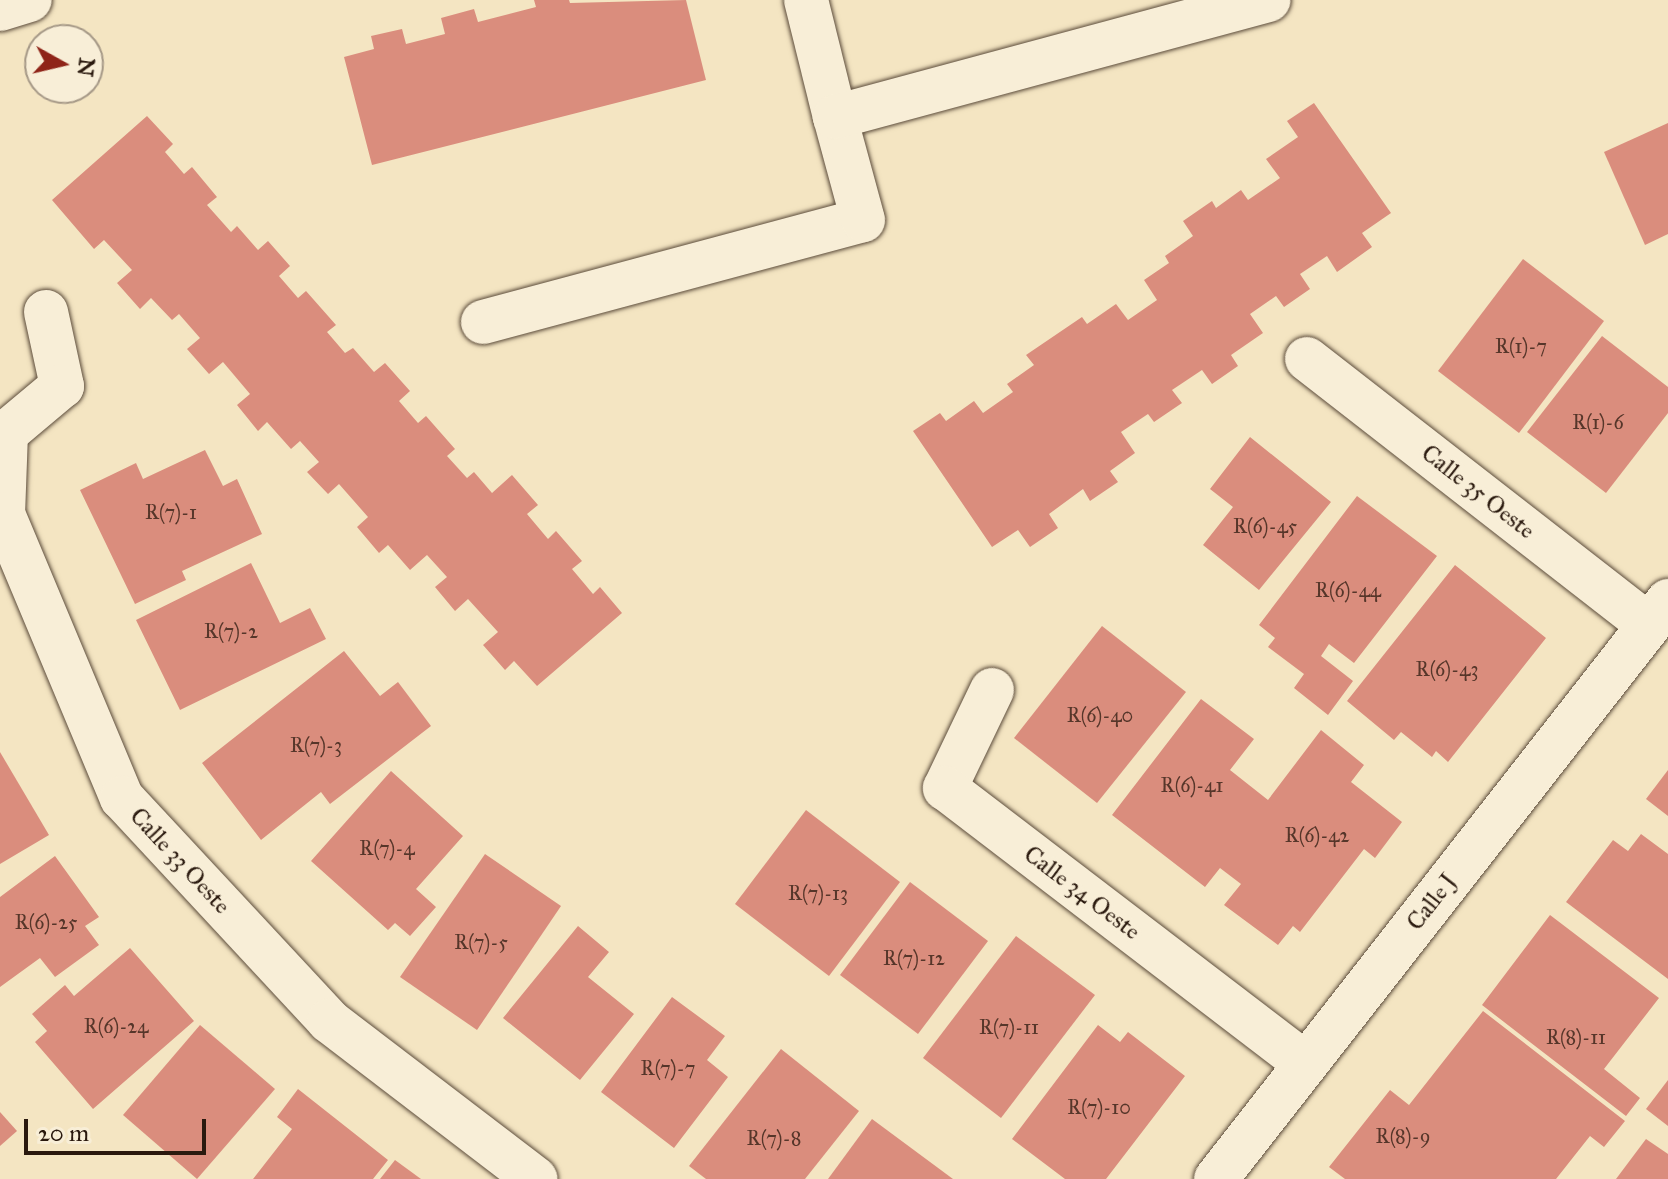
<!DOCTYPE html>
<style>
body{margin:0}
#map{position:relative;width:1668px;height:1179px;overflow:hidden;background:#f4e5c2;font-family:"IM FELL Great Primer",serif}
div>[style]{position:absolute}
.building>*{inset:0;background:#da8d7d}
.roads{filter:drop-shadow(0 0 2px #5c4c3b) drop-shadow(0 0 2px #5c4c3b)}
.minor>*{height:44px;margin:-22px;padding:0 22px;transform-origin:22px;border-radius:22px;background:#f8eed7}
span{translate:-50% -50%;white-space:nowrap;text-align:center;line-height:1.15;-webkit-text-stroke:8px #f8eed7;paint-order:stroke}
.number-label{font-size:20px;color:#56362a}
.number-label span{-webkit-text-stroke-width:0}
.street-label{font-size:24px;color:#2a190e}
.north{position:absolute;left:24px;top:24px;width:80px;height:80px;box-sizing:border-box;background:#f8eed7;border:2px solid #a69987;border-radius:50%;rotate:98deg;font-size:22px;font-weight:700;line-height:32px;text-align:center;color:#2a190e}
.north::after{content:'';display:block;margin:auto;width:28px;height:36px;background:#8f2418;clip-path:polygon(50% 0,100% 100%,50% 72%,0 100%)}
.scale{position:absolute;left:24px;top:1119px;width:182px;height:36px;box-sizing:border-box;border:4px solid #2a190e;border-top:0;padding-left:10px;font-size:24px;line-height:28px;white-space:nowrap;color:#2a190e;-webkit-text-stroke:6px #f8eed7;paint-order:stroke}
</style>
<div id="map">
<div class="building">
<i style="clip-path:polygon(534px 0,569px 0,570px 3px,686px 0,706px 80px,372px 165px,344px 57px,374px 49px,371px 36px,402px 29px,406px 44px,445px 34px,441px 18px,474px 9px,478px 22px,536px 7px)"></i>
<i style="clip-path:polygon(1314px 103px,1391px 213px,1362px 233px,1372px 247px,1337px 272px,1327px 256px,1300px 274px,1310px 289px,1284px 307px,1276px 296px,1250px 314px,1263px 333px,1231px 355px,1238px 366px,1212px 384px,1202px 370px,1172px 390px,1182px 403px,1154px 422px,1148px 414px,1121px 432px,1135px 453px,1110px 471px,1118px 482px,1090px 501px,1083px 489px,1049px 514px,1058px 528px,1030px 547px,1018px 530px,992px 547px,913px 431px,940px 413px,946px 421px,974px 401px,983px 413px,1013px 392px,1007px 384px,1034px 365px,1026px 355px,1082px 317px,1087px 324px,1116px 304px,1128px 320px,1157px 300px,1144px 280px,1169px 263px,1165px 256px,1193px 236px,1183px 221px,1212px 201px,1216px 208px,1241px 190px,1248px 200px,1280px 178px,1266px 159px,1298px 137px,1287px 121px)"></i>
<i style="clip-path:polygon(147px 116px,173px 144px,165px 152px,184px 174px,192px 167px,217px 197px,207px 205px,231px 232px,237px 226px,258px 250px,268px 241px,290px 266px,279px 276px,298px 298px,306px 291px,336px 325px,327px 332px,345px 353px,353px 348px,374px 372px,385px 363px,410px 391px,399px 401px,418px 423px,426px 416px,455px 449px,447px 456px,467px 478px,474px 472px,492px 493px,512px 475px,538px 505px,527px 514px,548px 539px,556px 531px,582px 561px,572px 569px,593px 594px,600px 587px,622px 613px,537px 686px,514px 661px,505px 670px,483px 645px,498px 632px,468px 599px,455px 611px,435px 587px,447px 577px,427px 555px,410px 570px,388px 545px,379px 553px,357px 527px,368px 517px,339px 484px,328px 494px,307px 472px,319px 462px,300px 441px,291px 449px,267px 422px,258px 431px,237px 405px,250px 394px,223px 362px,209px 374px,187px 349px,200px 338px,179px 314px,172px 320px,151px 298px,140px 309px,117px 283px,132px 270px,104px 240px,94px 249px,52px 200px)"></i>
<i style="clip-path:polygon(1668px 123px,1668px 234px,1645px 245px,1604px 152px)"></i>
<i style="clip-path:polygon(1523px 259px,1604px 321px,1519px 433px,1438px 371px)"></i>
<i style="clip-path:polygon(1602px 336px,1668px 387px,1668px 413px,1606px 493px,1527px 432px)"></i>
<i style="clip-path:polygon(1250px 437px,1331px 502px,1259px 590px,1203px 545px,1233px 507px,1210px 489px)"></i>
<i style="clip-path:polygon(205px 450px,223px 486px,237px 479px,262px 534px,182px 571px,186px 580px,135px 604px,80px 490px,136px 463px,143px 479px)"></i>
<i style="clip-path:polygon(1357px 496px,1437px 556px,1354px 663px,1329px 644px,1321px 656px,1353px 681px,1328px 715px,1294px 688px,1304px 674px,1268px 647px,1275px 638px,1259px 625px)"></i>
<i style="clip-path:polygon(251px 563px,280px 623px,310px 608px,326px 639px,180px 710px,136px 620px)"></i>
<i style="clip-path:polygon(1455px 565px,1546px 638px,1448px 762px,1436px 751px,1432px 757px,1401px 732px,1394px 740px,1347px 701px)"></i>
<i style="clip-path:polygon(1102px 626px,1186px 692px,1097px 803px,1014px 738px)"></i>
<i style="clip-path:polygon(344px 651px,380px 696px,398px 682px,431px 726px,330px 804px,321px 792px,261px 840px,202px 763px)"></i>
<i style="clip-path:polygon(1201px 699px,1254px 739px,1230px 770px,1268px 800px,1321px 730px,1364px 765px,1351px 782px,1402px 822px,1375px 858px,1364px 849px,1300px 932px,1293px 926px,1278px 945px,1224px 905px,1241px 884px,1220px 868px,1205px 887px,1112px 815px)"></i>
<i style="clip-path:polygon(0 752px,49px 835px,0 864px)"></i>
<i style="clip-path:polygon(1668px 770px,1668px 816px,1646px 799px)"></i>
<i style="clip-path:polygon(391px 771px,463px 836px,416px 889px,436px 907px,410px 936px,395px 923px,388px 930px,311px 861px)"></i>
<i style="clip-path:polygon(806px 810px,900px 882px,829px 976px,735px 904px)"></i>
<i style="clip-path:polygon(1641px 834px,1668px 854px,1668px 979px,1566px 902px,1613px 840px,1628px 851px)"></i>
<i style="clip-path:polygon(485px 854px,561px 906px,477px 1030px,400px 977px)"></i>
<i style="clip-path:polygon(55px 856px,99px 917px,85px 926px,99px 945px,55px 977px,40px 958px,0 987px,0 897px)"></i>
<i style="clip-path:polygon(910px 882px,988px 941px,918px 1034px,840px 975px)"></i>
<i style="clip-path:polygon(1550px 915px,1659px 998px,1604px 1069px,1640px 1098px,1626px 1116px,1482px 1005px)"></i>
<i style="clip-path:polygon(578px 926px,609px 952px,588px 977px,634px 1014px,580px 1080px,503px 1018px)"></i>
<i style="clip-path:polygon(1016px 936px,1095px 995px,1001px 1118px,923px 1058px)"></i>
<i style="clip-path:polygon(130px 948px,194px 1021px,93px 1109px,35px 1042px,47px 1031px,32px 1014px,65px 985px,74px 996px)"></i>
<i style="clip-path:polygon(672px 997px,725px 1036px,707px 1060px,728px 1077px,674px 1148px,601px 1092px)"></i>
<i style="clip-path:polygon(1483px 1011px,1625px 1121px,1604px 1147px,1590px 1136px,1556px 1179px,1345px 1179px,1329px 1167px,1390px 1090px,1409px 1105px)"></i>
<i style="clip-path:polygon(200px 1025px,275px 1089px,197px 1179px,123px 1115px)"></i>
<i style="clip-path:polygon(1098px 1025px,1120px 1042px,1128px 1032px,1185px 1076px,1106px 1179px,1065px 1179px,1012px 1139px)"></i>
<i style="clip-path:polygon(781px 1049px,859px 1111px,805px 1179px,706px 1179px,689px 1166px)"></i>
<i style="clip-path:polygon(1668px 1080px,1668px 1126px,1646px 1109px)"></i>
<i style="clip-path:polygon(298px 1089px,388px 1160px,373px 1179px,253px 1179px,292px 1129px,277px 1117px)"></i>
<i style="clip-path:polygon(0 1112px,17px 1131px,0 1146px)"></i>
<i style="clip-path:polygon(872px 1119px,953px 1179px,828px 1179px)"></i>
<i style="clip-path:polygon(1646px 1139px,1668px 1154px,1668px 1179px,1616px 1179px)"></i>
<i style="clip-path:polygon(395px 1160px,421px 1179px,380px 1179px)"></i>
</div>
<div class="roads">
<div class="minor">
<i style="left:806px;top:0;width:121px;rotate:76.1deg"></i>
<i style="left:0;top:9px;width:31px;rotate:-17deg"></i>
<i style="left:46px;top:312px;width:76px;rotate:77.8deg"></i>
<i style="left:62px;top:386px;width:73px;rotate:140deg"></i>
<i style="left:6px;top:433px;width:81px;rotate:92.1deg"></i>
<i style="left:3px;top:514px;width:308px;rotate:67.3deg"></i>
<i style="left:122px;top:798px;width:304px;rotate:47.1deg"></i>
<i style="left:329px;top:1021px;width:260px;rotate:37.4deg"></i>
<i style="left:483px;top:322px;width:393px;rotate:-15deg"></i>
<i style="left:863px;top:220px;width:107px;rotate:-105.2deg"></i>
<i style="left:835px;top:117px;width:449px;rotate:-15.1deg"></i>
<i style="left:1307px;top:359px;width:433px;rotate:37.9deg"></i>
<i style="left:992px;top:690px;width:109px;rotate:115.6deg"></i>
<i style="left:945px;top:788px;width:453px;rotate:37.4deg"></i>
<i style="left:1216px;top:1179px;width:734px;rotate:-51.97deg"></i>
</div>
</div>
<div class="number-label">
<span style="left:1521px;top:346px">R(1)-7</span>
<span style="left:1598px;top:422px">R(1)-6</span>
<span style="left:171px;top:512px">R(7)-1</span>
<span style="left:1265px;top:526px">R(6)-45</span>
<span style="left:1348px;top:590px">R(6)-44</span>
<span style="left:231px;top:631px">R(7)-2</span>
<span style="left:1447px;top:669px">R(6)-43</span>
<span style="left:1100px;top:715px">R(6)-40</span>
<span style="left:316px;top:745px">R(7)-3</span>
<span style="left:1192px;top:785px">R(6)-41</span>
<span style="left:1317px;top:835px">R(6)-42</span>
<span style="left:387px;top:848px">R(7)-4</span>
<span style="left:818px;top:893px">R(7)-13</span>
<span style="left:46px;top:922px">R(6)-25</span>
<span style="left:481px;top:942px">R(7)-5</span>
<span style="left:914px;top:958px">R(7)-12</span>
<span style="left:116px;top:1026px">R(6)-24</span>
<span style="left:1009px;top:1027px">R(7)-11</span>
<span style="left:1576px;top:1037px">R(8)-11</span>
<span style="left:668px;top:1068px">R(7)-7</span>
<span style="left:1099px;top:1107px">R(7)-10</span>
<span style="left:1403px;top:1136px">R(8)-9</span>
<span style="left:774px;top:1138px">R(7)-8</span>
</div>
<div class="street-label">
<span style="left:1478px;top:492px;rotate:38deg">Calle 35 Oeste</span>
<span style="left:180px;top:861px;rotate:47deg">Calle 33 Oeste</span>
<span style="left:1082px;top:893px;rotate:37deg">Calle 34 Oeste</span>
<span style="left:1432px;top:902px;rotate:-52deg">Calle J</span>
</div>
<div class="north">N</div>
<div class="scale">20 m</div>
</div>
